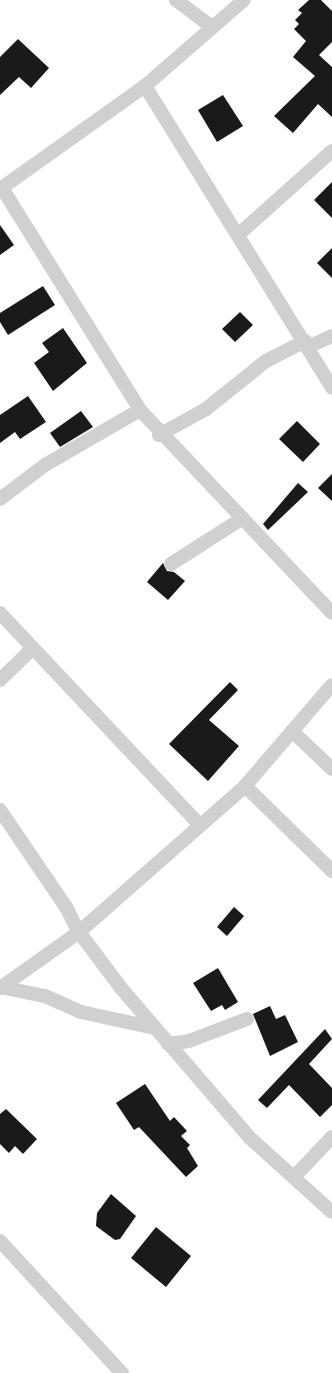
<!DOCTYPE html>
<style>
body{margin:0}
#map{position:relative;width:332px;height:1373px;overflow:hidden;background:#fff;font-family:"Alegreya Sans",sans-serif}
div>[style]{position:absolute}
.building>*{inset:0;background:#1a1a1a}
.minor>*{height:14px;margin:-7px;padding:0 7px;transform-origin:7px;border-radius:7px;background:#d0d0d0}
span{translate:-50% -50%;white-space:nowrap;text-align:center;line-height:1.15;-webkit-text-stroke:4px #fff;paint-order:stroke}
</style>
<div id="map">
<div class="building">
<i style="clip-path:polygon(309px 0,321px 0,332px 11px,332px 42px,319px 55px,332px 67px,332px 117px,318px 104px,293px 133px,274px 116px,315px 76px,293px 57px,306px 41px,294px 29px,299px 24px,295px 20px,302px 13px,298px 10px)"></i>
<i style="clip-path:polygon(18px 39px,49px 68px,31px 88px,19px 77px,0 95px,0 57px)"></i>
<i style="clip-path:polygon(223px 95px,243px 126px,217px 142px,198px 110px)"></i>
<i style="clip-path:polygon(332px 182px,332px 218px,314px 200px)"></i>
<i style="clip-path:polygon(0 225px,14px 245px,0 255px)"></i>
<i style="clip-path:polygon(332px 248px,332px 278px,317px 263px)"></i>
<i style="clip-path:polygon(43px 286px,55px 305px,8px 335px,0 322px,0 313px)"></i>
<i style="clip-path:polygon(240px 312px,253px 325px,235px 342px,222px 329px)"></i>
<i style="clip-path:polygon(63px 328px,87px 363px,53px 391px,34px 363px,49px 352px,42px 343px)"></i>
<i style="clip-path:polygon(28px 396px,46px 422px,20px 439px,15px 432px,0 443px,0 415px)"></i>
<i style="clip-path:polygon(81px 411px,93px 427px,60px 447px,50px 433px)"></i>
<i style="clip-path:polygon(297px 421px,320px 444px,303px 462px,279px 439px)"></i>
<i style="clip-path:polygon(332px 474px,332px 501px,318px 488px)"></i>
<i style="clip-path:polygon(298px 483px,308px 492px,268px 530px,263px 524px)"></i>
<i style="clip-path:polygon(163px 563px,167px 571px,174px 572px,185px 581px,168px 600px,147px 582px)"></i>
<i style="clip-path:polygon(230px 682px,238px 690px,209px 720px,239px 746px,208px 781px,169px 744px)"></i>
<i style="clip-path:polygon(234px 907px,244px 916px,227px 936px,217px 927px)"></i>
<i style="clip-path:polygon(218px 968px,238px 1002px,225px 1010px,222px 1005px,211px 1011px,193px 983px)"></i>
<i style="clip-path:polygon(270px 1006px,276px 1019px,285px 1015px,298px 1042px,270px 1056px,253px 1014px)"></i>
<i style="clip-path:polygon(325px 1029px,332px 1039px,309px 1064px,332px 1088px,332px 1105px,320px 1117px,289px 1085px,267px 1108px,258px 1100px)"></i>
<i style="clip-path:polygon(145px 1084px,170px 1121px,174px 1117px,187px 1131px,181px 1136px,190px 1145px,187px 1148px,198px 1166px,186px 1177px,139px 1127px,134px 1130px,116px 1103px)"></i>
<i style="clip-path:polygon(6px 1109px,37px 1139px,23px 1154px,15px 1146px,9px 1153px,0 1144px,0 1114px)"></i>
<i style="clip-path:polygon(111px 1194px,136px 1216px,120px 1239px,115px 1240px,96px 1226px,97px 1213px)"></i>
<i style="clip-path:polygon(156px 1227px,191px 1256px,166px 1287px,131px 1258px)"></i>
</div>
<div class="minor">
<i style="left:176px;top:0;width:45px;rotate:36.9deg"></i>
<i style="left:145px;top:86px;width:355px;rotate:58.2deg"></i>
<i style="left:2px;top:188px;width:261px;rotate:58.1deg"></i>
<i style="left:140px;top:410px;width:279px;rotate:46.6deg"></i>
<i style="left:0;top:189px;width:178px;rotate:-35.4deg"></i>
<i style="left:145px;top:86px;width:131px;rotate:-41deg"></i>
<i style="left:238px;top:235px;width:126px;rotate:-41.8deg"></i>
<i style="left:308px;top:347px;width:26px;rotate:-25deg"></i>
<i style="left:159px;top:435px;width:54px;rotate:-29deg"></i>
<i style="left:206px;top:409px;width:77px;rotate:-38.7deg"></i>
<i style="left:266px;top:361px;width:44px;rotate:-27.1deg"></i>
<i style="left:0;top:499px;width:56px;rotate:-37.1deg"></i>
<i style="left:45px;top:465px;width:110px;rotate:-30.1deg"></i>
<i style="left:171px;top:564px;width:85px;rotate:-32.6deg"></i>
<i style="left:0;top:613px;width:291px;rotate:46.7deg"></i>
<i style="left:0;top:680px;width:43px;rotate:-44.1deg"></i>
<i style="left:292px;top:731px;width:55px;rotate:43.5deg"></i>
<i style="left:245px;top:786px;width:122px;rotate:44.3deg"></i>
<i style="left:0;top:810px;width:117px;rotate:55.8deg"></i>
<i style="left:66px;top:907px;width:28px;rotate:63deg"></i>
<i style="left:79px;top:932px;width:70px;rotate:53.1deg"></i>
<i style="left:121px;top:988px;width:198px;rotate:49.3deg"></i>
<i style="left:250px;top:1138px;width:110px;rotate:42.1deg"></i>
<i style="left:1px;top:987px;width:45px;rotate:11.6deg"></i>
<i style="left:45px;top:996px;width:39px;rotate:24deg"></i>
<i style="left:81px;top:1012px;width:76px;rotate:12.2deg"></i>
<i style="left:0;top:988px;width:97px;rotate:-35.3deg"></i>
<i style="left:79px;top:932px;width:221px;rotate:-41.3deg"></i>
<i style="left:245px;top:786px;width:133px;rotate:-49.3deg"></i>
<i style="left:168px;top:1044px;width:21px;rotate:-8deg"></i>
<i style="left:189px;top:1041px;width:62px;rotate:-20.8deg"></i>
<i style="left:294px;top:1177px;width:55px;rotate:-46.5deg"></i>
<i style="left:0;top:1241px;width:180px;rotate:47.3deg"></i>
</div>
</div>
